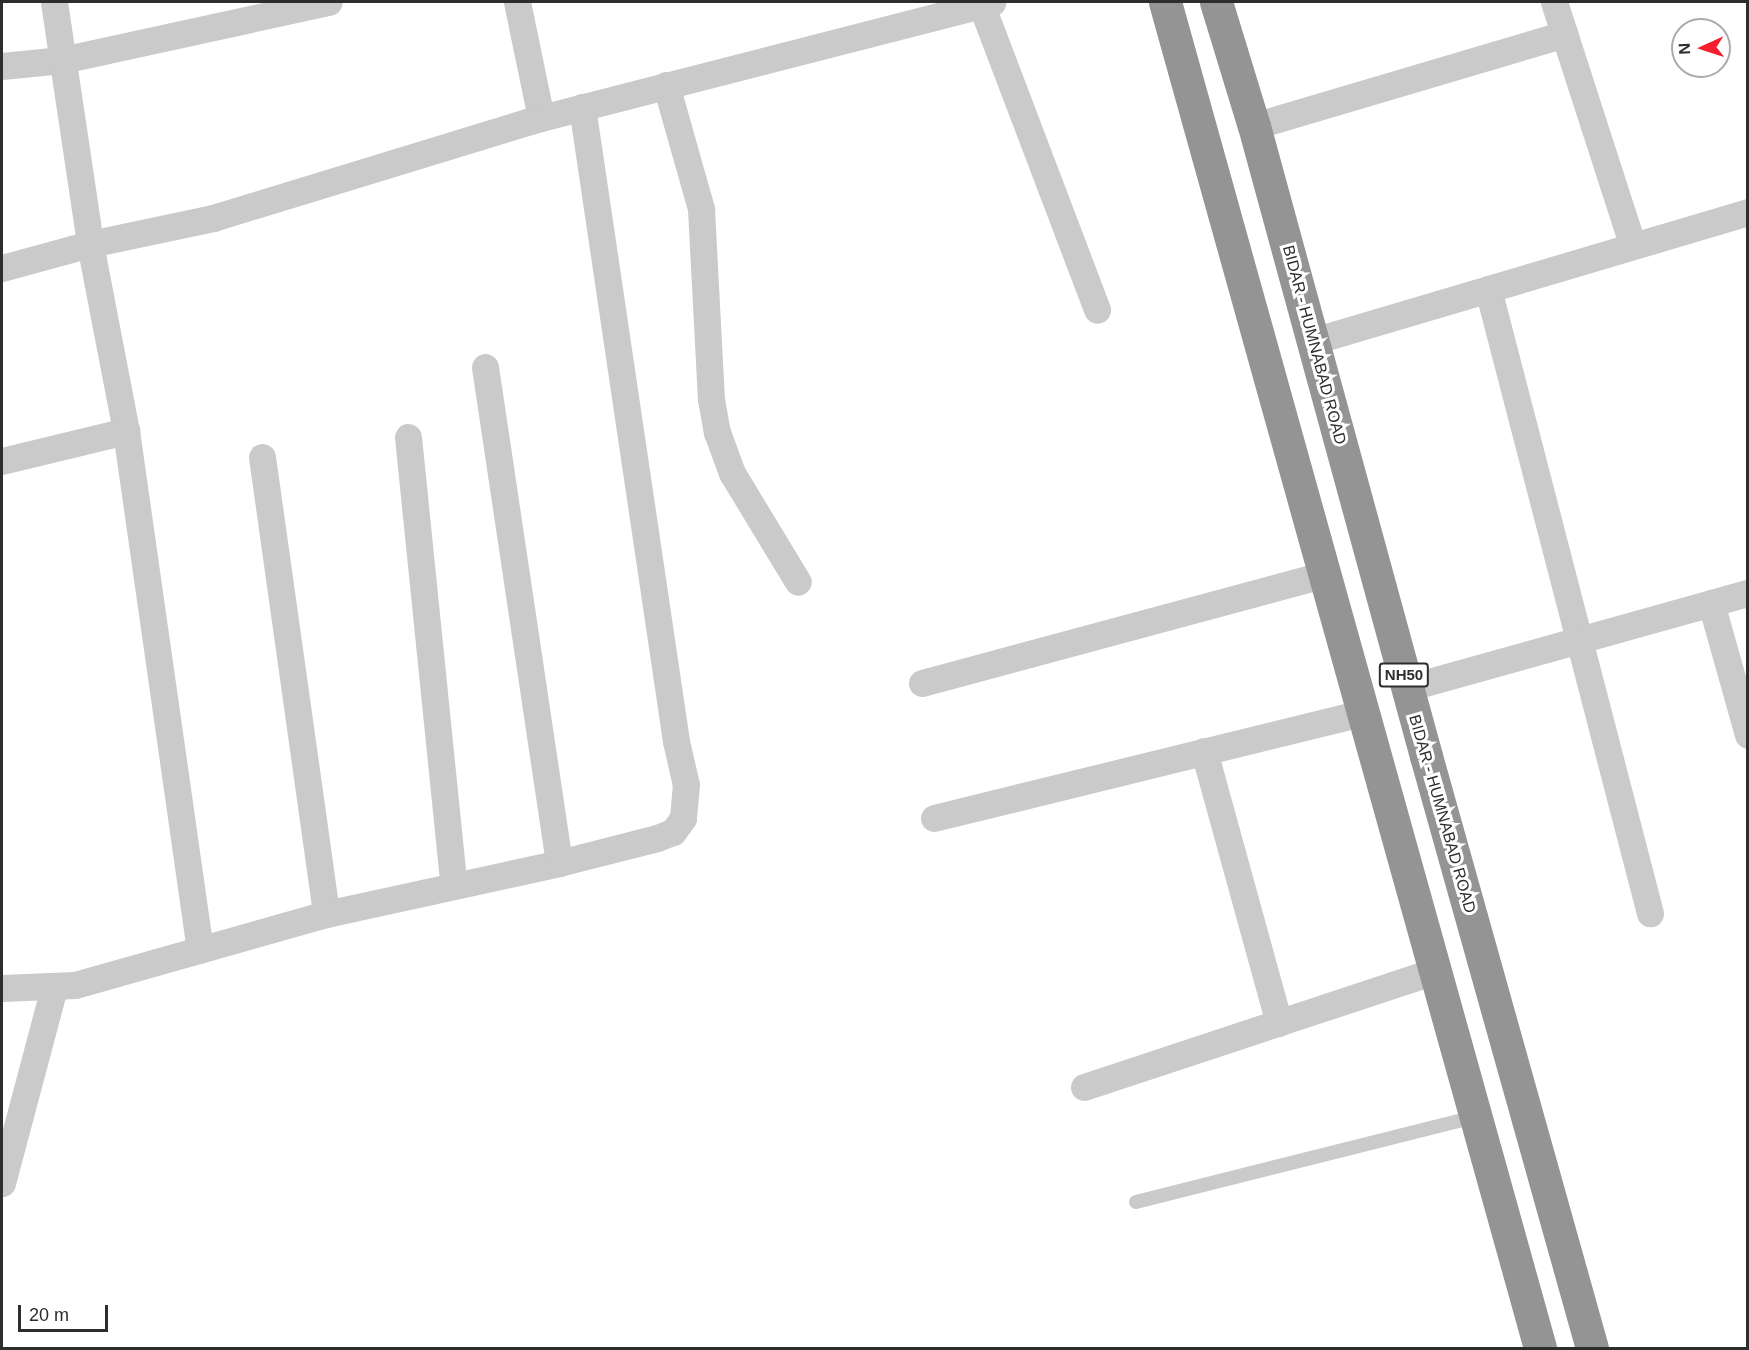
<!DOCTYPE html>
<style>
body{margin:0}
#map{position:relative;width:1749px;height:1350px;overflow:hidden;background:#fff;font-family:Helvetica,sans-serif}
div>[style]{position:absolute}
.lane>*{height:14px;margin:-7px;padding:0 7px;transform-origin:7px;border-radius:7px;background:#cacaca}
.street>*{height:27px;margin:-13.5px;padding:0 13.5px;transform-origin:13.5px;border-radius:13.5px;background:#cacaca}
.highway>*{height:33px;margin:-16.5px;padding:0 16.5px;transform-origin:16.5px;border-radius:16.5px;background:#949494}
span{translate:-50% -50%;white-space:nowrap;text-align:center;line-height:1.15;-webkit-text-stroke:6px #fff;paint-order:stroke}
.shield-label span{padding:2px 4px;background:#fff;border:2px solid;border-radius:4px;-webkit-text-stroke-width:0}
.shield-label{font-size:15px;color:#2d2d2d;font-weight:700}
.street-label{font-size:16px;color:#2d2d2d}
.frame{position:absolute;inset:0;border:3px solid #2d2d2d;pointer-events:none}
.north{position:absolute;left:1671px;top:18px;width:60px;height:60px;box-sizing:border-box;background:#fff;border:2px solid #ababab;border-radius:50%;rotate:267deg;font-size:16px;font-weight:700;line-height:24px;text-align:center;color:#2d2d2d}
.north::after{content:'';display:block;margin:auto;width:21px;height:27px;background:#f71d2e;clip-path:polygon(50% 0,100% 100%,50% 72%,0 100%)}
.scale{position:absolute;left:18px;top:1305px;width:90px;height:27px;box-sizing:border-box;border:3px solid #2d2d2d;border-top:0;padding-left:8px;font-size:18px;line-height:21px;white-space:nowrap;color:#2d2d2d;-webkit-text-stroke:4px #fff;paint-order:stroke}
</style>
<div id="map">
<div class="lane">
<i style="left:1136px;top:1202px;width:349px;rotate:-14.1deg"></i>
</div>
<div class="street">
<i style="left:54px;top:2px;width:245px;rotate:81.5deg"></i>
<i style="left:90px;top:244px;width:190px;rotate:79.1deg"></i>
<i style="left:126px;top:431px;width:524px;rotate:81.89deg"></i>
<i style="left:517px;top:2px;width:118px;rotate:78.3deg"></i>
<i style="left:1554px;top:2px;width:256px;rotate:72.1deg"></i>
<i style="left:981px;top:4px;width:327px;rotate:69.2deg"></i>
<i style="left:2px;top:66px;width:60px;rotate:-5.7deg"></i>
<i style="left:62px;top:60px;width:273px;rotate:-12.3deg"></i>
<i style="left:666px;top:85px;width:129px;rotate:74.2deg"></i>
<i style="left:701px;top:209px;width:190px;rotate:87deg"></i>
<i style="left:711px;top:399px;width:34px;rotate:80deg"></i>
<i style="left:717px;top:432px;width:44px;rotate:69.9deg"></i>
<i style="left:732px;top:473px;width:127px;rotate:58.8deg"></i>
<i style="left:1254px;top:126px;width:324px;rotate:-16.5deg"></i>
<i style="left:2px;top:268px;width:91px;rotate:-15.3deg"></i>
<i style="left:90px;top:244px;width:126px;rotate:-11.9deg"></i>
<i style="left:213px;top:218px;width:343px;rotate:-17deg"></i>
<i style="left:541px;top:118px;width:466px;rotate:-14.4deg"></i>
<i style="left:1488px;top:289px;width:645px;rotate:75.45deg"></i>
<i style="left:1313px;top:341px;width:454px;rotate:-16.5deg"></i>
<i style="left:485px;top:367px;width:501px;rotate:81.51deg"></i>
<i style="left:408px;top:437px;width:451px;rotate:84.2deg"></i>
<i style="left:262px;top:457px;width:461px;rotate:82deg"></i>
<i style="left:2px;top:461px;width:128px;rotate:-13.6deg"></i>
<i style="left:1711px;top:603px;width:137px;rotate:74.3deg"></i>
<i style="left:922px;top:683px;width:415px;rotate:-15.1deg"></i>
<i style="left:1407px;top:688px;width:354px;rotate:-15.6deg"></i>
<i style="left:1204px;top:751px;width:282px;rotate:74.6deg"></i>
<i style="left:934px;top:818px;width:441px;rotate:-13.8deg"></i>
<i style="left:2px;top:988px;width:73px;rotate:-2.4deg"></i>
<i style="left:75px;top:985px;width:261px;rotate:-15.8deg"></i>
<i style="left:326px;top:914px;width:239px;rotate:-12.3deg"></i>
<i style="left:559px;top:863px;width:101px;rotate:-14.3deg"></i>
<i style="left:657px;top:838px;width:17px;rotate:-21deg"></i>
<i style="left:673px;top:832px;width:17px;rotate:-54deg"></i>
<i style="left:683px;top:818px;width:33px;rotate:-85deg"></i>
<i style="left:686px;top:785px;width:45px;rotate:-102.8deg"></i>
<i style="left:676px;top:741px;width:641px;rotate:-98.43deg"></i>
<i style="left:1084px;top:1087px;width:369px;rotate:-18.3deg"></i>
<i style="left:2px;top:1183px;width:202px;rotate:-75.1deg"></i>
</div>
<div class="highway">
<i style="left:1165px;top:2px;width:1397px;rotate:74.43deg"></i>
<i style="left:1216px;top:2px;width:130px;rotate:73deg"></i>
<i style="left:1254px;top:126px;width:653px;rotate:74.73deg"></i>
<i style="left:1426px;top:756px;width:615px;rotate:74.34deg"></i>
</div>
<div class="shield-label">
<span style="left:1404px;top:675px">NH50</span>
</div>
<div class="street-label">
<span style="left:1314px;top:345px;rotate:75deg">BIDAR - HUMNABAD ROAD</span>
<span style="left:1442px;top:814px;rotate:74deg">BIDAR - HUMNABAD ROAD</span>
</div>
<div class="frame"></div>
<div class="north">N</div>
<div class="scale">20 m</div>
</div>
